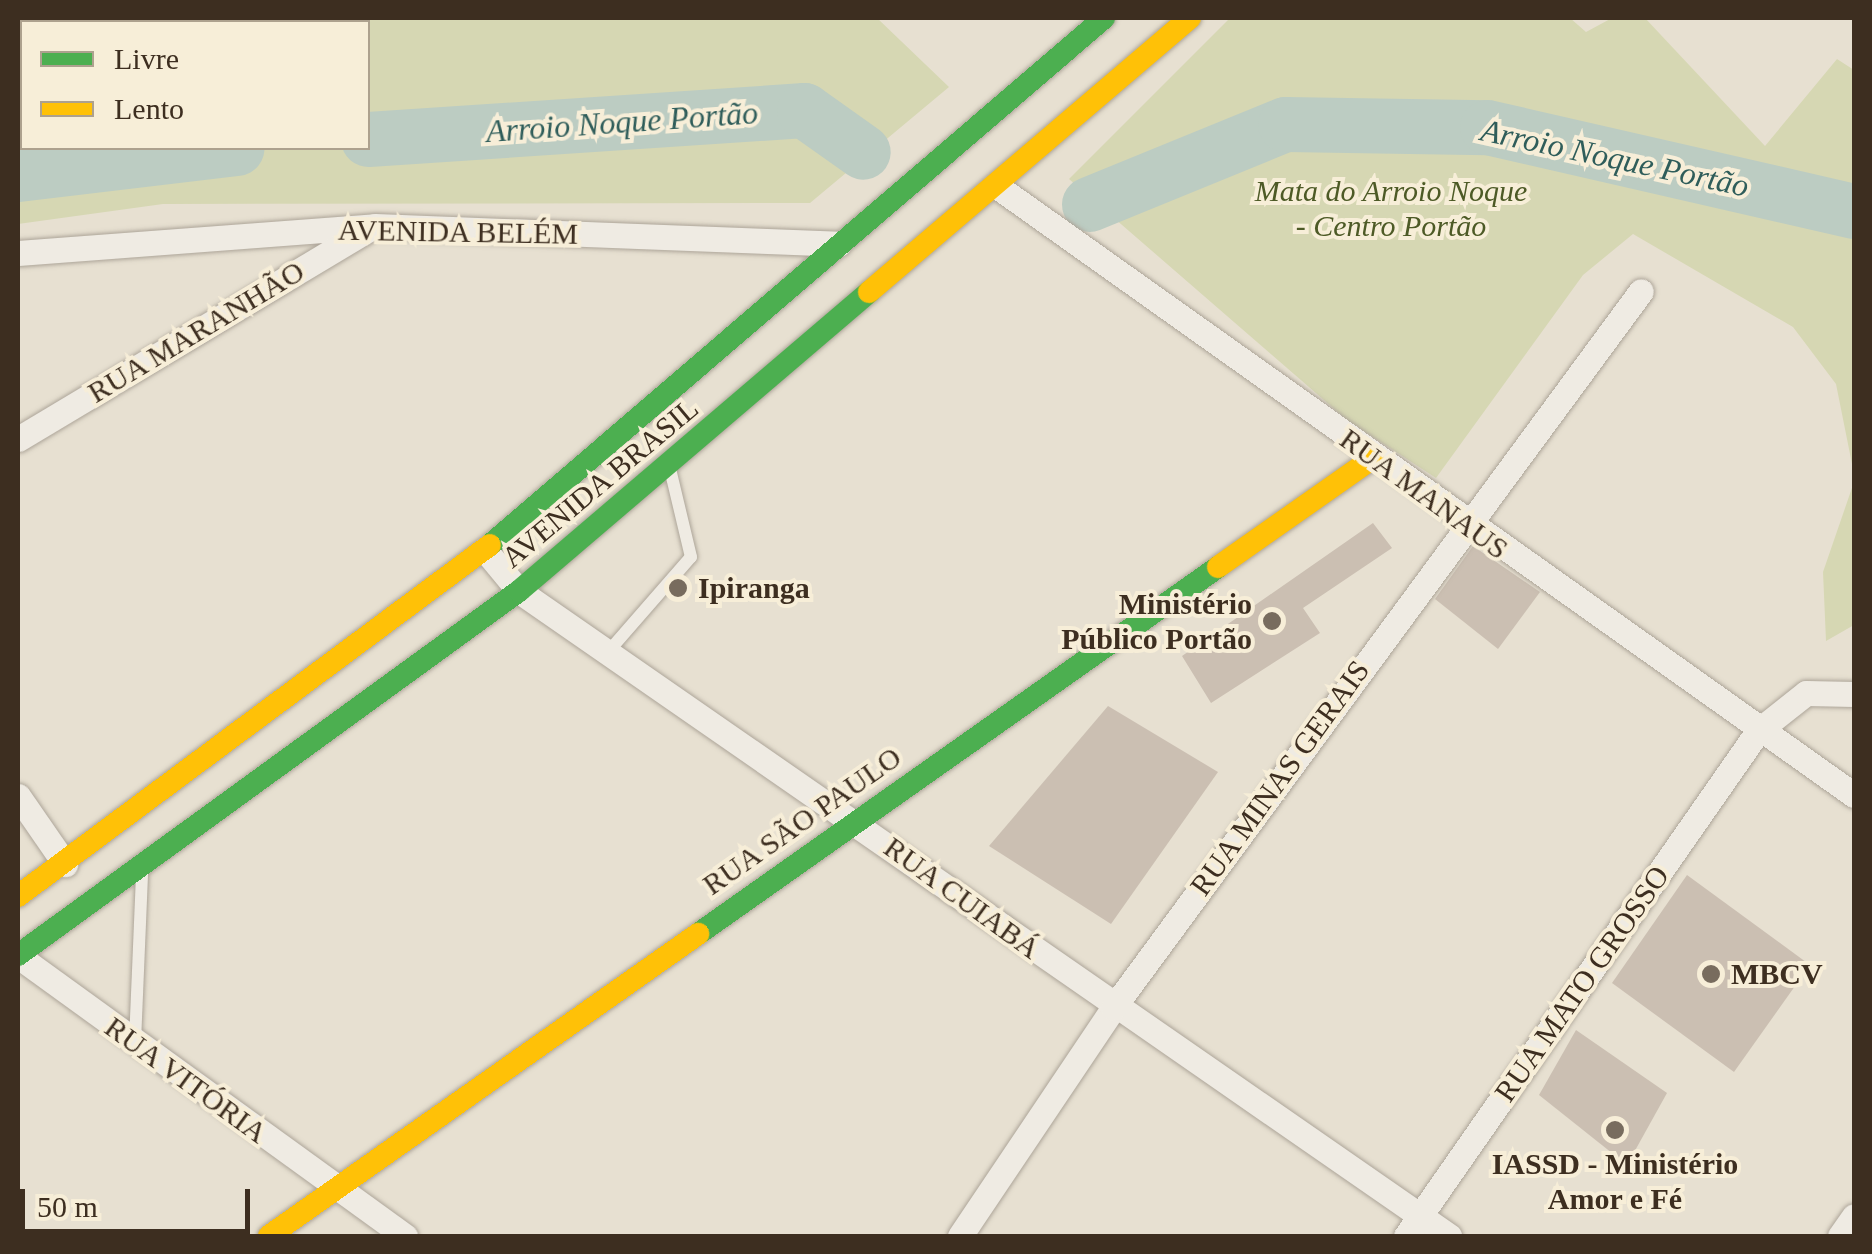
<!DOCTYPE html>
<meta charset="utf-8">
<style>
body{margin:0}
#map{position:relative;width:1872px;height:1254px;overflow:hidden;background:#e7e0d1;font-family:Georgia,serif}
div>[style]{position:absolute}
.green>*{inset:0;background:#d6d7b3}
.river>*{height:55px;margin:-27.5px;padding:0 27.5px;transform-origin:27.5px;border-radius:27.5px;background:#bcccc2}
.building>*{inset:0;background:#cbbfb2}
.roads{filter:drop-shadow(0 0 2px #ada599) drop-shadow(0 0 2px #ada599)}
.lane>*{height:12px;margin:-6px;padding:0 6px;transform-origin:6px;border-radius:6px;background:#efebe3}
.street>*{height:25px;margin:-12.5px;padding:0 12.5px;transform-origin:12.5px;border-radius:12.5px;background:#efebe3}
.fast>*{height:22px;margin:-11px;padding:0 11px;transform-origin:11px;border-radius:11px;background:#4caf50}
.slow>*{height:22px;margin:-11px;padding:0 11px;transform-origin:11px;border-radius:11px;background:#ffc107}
.dots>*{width:28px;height:28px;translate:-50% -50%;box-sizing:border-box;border:5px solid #f7eed8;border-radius:50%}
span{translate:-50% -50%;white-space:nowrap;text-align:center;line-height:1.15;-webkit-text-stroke:8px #f7eed8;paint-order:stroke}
.park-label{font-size:30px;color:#4d5a26;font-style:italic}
.street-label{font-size:30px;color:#3d2e20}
.poi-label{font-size:30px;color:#3d2e20;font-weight:700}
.left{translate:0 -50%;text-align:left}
.right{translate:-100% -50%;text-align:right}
.water-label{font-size:32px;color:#2f5d5a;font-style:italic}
.frame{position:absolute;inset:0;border:20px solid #3d2e20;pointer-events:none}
.legend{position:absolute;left:20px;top:20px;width:350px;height:130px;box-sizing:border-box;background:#f7eed8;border:2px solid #ada18e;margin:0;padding:12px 18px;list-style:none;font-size:30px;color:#3d2e20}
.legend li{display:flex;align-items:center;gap:20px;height:50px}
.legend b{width:50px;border:2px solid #ada18e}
.scale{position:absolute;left:20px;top:1189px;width:230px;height:45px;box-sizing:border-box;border:5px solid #3d2e20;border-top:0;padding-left:12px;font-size:30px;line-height:35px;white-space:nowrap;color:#3d2e20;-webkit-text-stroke:8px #f7eed8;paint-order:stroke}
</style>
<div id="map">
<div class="green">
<i style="clip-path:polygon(evenodd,18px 18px,877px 18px,949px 87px,810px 203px,163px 204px,18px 224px,18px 18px,22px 22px,368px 22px,368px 148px,22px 148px,22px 22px)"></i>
<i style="clip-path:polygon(1230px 18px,1570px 18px,1586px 32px,1612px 18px,1645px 18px,1765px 146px,1837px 59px,1854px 70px,1854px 474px,1836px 384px,1793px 327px,1633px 234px,1583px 275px,1436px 478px,1347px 420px,1069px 179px)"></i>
<i style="clip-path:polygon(1854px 482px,1854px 625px,1826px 641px,1823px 572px)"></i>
</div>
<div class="river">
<i style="left:368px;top:139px;width:437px;rotate:-3.8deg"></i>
<i style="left:804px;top:110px;width:72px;rotate:35.4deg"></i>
<i style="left:18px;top:174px;width:220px;rotate:-6.8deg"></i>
<i style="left:1089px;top:204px;width:212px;rotate:-22.2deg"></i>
<i style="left:1285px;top:124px;width:202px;rotate:0.9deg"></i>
<i style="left:1487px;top:127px;width:376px;rotate:12.9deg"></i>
</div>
<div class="building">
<i style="clip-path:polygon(1373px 523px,1392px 548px,1303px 608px,1320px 633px,1211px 703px,1182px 656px)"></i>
<i style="clip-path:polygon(1473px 546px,1540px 592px,1498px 649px,1435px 599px)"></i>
<i style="clip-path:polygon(1108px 706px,1218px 772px,1111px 924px,989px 846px)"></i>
<i style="clip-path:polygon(1687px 875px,1810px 965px,1734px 1072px,1612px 983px)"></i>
<i style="clip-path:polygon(1576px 1030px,1667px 1093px,1627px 1165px,1539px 1095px)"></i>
</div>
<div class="roads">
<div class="lane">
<i style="left:608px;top:652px;width:126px;rotate:-48.9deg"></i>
<i style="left:691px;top:557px;width:90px;rotate:-103.4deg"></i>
<i style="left:135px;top:1042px;width:170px;rotate:-87.6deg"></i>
</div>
<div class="street">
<i style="left:998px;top:187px;width:1050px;rotate:35.39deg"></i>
<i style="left:18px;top:253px;width:358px;rotate:-4.3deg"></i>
<i style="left:375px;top:226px;width:464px;rotate:2.2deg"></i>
<i style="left:18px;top:439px;width:409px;rotate:-30.9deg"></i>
<i style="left:485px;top:550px;width:53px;rotate:50.3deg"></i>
<i style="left:519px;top:591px;width:1132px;rotate:34.74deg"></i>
<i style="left:18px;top:796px;width:83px;rotate:55.3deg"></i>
<i style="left:18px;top:956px;width:478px;rotate:35.9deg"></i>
<i style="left:960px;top:1236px;width:275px;rotate:-56.1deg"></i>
<i style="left:1113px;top:1008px;width:890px;rotate:-53.63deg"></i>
<i style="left:1406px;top:1236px;width:616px;rotate:-55.12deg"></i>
<i style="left:1758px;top:731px;width:61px;rotate:-38.4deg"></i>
<i style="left:1806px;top:693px;width:48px;rotate:1.2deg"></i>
<i style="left:1840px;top:1236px;width:24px;rotate:-55deg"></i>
</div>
<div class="fast">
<i style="left:490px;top:545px;width:809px;rotate:-40.64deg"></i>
<i style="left:698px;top:934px;width:636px;rotate:-35.21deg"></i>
<i style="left:18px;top:955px;width:619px;rotate:-36deg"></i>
<i style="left:519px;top:591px;width:460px;rotate:-40.5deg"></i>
</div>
<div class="slow">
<i style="left:869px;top:292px;width:422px;rotate:-40.5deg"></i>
<i style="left:1218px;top:567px;width:189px;rotate:-35.1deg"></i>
<i style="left:18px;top:896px;width:588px;rotate:-36.64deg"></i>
<i style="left:269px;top:1236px;width:525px;rotate:-35.14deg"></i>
</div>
</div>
<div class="dots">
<i style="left:678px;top:588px;background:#786c5e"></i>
<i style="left:1272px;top:621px;background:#786c5e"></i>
<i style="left:1711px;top:974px;background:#786c5e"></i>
<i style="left:1615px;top:1130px;background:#786c5e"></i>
</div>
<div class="park-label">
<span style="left:1391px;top:208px">Mata do Arroio Noque<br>- Centro Portão</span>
</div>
<div class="street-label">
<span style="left:458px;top:232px;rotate:1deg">AVENIDA BELÉM</span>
<span style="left:196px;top:332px;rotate:-31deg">RUA MARANHÃO</span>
<span style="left:600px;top:483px;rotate:-40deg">AVENIDA BRASIL</span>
<span style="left:1424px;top:494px;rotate:36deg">RUA MANAUS</span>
<span style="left:1280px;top:778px;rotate:-54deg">RUA MINAS GERAIS</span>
<span style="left:802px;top:821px;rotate:-35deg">RUA SÃO PAULO</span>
<span style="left:962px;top:898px;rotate:36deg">RUA CUIABÁ</span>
<span style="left:1582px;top:984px;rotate:-55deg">RUA MATO GROSSO</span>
<span style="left:186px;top:1080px;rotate:36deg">RUA VITÓRIA</span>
</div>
<div class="poi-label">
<span class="left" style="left:698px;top:588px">Ipiranga</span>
<span class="right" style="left:1252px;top:621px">Ministério<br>Público Portão</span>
<span class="left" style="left:1731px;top:974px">MBCV</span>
<span style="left:1615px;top:1181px">IASSD - Ministério<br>Amor e Fé</span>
</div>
<div class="water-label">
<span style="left:622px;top:122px;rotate:-4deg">Arroio Noque Portão</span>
<span style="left:1615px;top:158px;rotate:12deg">Arroio Noque Portão</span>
</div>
<div class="frame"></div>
<ul class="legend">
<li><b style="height:12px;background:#4caf50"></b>Livre</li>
<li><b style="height:12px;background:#ffc107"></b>Lento</li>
</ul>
<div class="scale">50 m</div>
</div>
